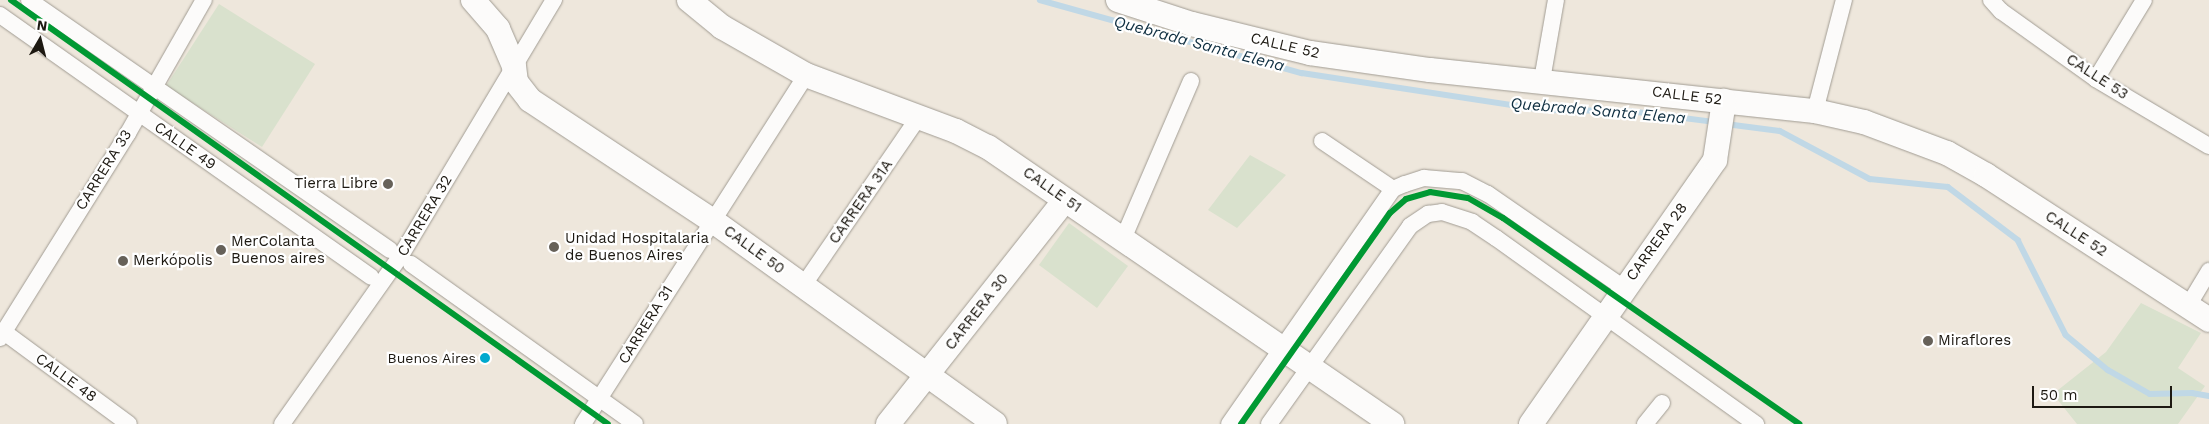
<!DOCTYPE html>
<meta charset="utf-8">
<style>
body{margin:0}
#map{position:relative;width:2209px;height:424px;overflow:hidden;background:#eee7dc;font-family:"Work Sans",sans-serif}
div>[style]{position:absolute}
.green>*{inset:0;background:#d9e1cd}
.stream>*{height:5.5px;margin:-2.75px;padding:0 2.75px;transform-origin:2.75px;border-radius:2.75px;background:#c0d8e6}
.roads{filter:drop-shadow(0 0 1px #a19c93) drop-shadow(0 0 1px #a19c93)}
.street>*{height:16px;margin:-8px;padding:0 8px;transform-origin:8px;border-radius:8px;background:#fcfbfa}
.secondary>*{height:24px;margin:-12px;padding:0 12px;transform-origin:12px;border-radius:12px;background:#fcfbfa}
.tram-1>*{height:6px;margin:-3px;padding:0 3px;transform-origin:3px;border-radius:3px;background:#093}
.dots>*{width:14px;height:14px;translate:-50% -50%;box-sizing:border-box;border:2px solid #fff;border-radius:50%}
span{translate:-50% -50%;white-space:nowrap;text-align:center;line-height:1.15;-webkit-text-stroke:4.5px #fff;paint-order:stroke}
.bus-label{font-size:14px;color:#1d1912}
.right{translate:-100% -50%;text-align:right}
.street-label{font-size:15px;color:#1d1912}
.poi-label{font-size:15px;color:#1d1912}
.left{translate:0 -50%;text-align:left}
.water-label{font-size:16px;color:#0e2e40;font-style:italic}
.north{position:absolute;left:15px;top:15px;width:50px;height:50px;-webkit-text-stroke:4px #fff;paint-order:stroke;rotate:8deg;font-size:14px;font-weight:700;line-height:20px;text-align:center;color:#1d1912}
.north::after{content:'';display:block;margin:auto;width:18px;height:22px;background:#1d1912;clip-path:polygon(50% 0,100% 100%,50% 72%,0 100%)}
.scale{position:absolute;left:2032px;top:386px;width:140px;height:22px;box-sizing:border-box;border:2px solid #1d1912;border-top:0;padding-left:6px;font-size:15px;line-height:18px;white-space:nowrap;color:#1d1912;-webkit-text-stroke:4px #fff;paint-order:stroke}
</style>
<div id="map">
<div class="green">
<i style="clip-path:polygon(219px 4px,315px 64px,262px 147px,166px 86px)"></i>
<i style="clip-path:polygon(1250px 155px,1286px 175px,1237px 228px,1208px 210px)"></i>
<i style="clip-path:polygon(1069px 223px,1128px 266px,1097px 308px,1039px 265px)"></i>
<i style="clip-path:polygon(2141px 303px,2201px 333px,2178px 368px,2205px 386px,2178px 424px,2077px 424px,2053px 394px,2106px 352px)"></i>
</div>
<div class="stream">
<i style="left:1040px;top:0;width:272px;rotate:15.6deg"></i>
<i style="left:1302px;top:73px;width:246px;rotate:8.7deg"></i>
<i style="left:1545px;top:110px;width:84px;rotate:0.7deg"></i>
<i style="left:1629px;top:111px;width:87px;rotate:7.3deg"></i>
<i style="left:1726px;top:124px;width:54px;rotate:7.4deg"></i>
<i style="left:1780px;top:131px;width:102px;rotate:28.1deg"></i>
<i style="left:1870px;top:179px;width:78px;rotate:5.9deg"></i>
<i style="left:1948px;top:187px;width:88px;rotate:37.1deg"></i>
<i style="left:2018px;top:240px;width:106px;rotate:63.2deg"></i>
<i style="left:2066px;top:335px;width:55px;rotate:39.8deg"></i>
<i style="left:2108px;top:370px;width:48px;rotate:29.7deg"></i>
<i style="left:2150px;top:394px;width:42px;rotate:-1.4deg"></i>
<i style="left:2192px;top:393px;width:17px;rotate:10deg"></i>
</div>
<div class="roads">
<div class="street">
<i style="left:29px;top:0;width:439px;rotate:34.7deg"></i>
<i style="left:1991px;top:0;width:15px;rotate:48deg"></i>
<i style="left:2001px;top:11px;width:117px;rotate:35.6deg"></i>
<i style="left:2096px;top:79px;width:131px;rotate:30.7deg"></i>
<i style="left:0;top:15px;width:454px;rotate:35.2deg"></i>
<i style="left:2096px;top:79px;width:92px;rotate:-58.7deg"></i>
<i style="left:1542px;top:80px;width:81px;rotate:-80.1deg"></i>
<i style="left:1815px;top:111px;width:115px;rotate:-75.4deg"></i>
<i style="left:1322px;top:141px;width:86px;rotate:34.1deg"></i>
<i style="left:1123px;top:239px;width:172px;rotate:-66.7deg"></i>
<i style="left:411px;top:264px;width:275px;rotate:35.5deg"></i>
<i style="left:803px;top:286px;width:204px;rotate:-55.6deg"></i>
<i style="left:2188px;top:306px;width:41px;rotate:-59deg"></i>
<i style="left:4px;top:332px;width:155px;rotate:36.4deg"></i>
<i style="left:0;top:338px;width:242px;rotate:-58deg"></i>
<i style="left:128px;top:133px;width:153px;rotate:-60.3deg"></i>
<i style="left:282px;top:424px;width:204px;rotate:-54.8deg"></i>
<i style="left:400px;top:257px;width:300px;rotate:-59.1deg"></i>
<i style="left:583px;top:424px;width:414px;rotate:-57.4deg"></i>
<i style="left:1229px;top:424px;width:287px;rotate:-55.1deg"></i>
<i style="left:1393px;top:189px;width:13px;rotate:-23deg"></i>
<i style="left:1405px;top:184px;width:20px;rotate:-18deg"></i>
<i style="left:1424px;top:178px;width:38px;rotate:5deg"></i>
<i style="left:1462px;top:181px;width:29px;rotate:27deg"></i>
<i style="left:1488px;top:194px;width:165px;rotate:34.7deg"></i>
<i style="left:1269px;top:424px;width:243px;rotate:-54.5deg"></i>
<i style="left:1410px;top:226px;width:22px;rotate:-34deg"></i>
<i style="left:1428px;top:214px;width:14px;rotate:-8deg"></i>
<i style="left:1442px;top:212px;width:32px;rotate:18deg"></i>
<i style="left:1472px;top:222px;width:29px;rotate:34deg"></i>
<i style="left:1496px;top:238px;width:320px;rotate:35.6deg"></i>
<i style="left:1645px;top:424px;width:27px;rotate:-51deg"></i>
</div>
<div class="secondary">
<i style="left:473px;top:0;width:38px;rotate:49deg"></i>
<i style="left:498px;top:29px;width:40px;rotate:66.6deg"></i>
<i style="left:514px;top:66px;width:16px;rotate:83deg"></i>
<i style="left:516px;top:82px;width:23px;rotate:52deg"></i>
<i style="left:530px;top:100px;width:219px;rotate:33.5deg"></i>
<i style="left:713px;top:221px;width:347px;rotate:35.7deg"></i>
<i style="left:689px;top:0;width:43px;rotate:39.3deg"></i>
<i style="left:722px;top:27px;width:97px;rotate:29.7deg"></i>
<i style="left:806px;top:75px;width:160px;rotate:20.5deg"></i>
<i style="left:956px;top:131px;width:36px;rotate:27deg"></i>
<i style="left:988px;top:147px;width:490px;rotate:34.4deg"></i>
<i style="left:1118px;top:0;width:78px;rotate:18deg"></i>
<i style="left:1192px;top:24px;width:122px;rotate:13.8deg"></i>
<i style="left:1310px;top:53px;width:121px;rotate:8.1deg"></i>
<i style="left:1430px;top:70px;width:387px;rotate:6.1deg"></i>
<i style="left:1815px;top:111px;width:50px;rotate:12.7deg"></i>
<i style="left:1864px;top:122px;width:89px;rotate:20.5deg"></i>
<i style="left:1947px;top:153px;width:45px;rotate:29.4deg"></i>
<i style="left:1986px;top:175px;width:266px;rotate:33deg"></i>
<i style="left:888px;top:424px;width:285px;rotate:-51.7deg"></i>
<i style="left:1531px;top:424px;width:322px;rotate:-55.1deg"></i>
<i style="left:1715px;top:160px;width:60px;rotate:-81.3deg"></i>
</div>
</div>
<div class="tram-1">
<i style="left:11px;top:0;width:732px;rotate:35.38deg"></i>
<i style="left:1241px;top:424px;width:258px;rotate:-54.8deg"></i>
<i style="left:1390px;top:213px;width:21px;rotate:-41deg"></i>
<i style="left:1406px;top:199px;width:25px;rotate:-16deg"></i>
<i style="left:1430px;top:192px;width:38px;rotate:9deg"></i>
<i style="left:1468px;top:198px;width:40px;rotate:29.7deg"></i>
<i style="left:1503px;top:218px;width:361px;rotate:34.8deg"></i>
</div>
<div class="dots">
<i style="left:388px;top:184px;background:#666159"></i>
<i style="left:554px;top:247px;background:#666159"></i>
<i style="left:221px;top:250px;background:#666159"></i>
<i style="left:123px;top:261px;background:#666159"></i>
<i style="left:1928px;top:341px;background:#666159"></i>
<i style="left:485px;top:358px;background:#00a9ce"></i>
</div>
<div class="bus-label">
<span class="right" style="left:476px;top:358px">Buenos Aires</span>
</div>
<div class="street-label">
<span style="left:1285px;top:46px;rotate:13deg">CALLE 52</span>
<span style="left:2097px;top:77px;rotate:33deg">CALLE 53</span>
<span style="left:1687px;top:96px;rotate:7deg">CALLE 52</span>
<span style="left:185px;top:146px;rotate:35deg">CALLE 49</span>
<span style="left:104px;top:170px;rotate:-58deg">CARRERA 33</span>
<span style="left:1052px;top:190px;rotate:35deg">CALLE 51</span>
<span style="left:861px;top:202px;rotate:-55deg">CARRERA 31A</span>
<span style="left:425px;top:216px;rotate:-59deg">CARRERA 32</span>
<span style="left:2076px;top:234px;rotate:33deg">CALLE 52</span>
<span style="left:1657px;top:242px;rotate:-54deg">CARRERA 28</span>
<span style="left:754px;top:250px;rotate:36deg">CALLE 50</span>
<span style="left:977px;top:312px;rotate:-52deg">CARRERA 30</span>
<span style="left:646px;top:325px;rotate:-58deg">CARRERA 31</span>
<span style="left:66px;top:378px;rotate:36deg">CALLE 48</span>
</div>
<div class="poi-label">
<span class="right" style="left:378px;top:184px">Tierra Libre</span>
<span class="left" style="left:565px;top:247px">Unidad Hospitalaria<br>de Buenos Aires</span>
<span class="left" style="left:231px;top:250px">MerColanta<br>Buenos aires</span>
<span class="left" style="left:133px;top:261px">Merkópolis</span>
<span class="left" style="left:1938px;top:341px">Miraflores</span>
</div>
<div class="water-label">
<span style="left:1199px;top:44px;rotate:15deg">Quebrada Santa Elena</span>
<span style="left:1598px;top:111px;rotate:5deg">Quebrada Santa Elena</span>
</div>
<div class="north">N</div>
<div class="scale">50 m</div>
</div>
